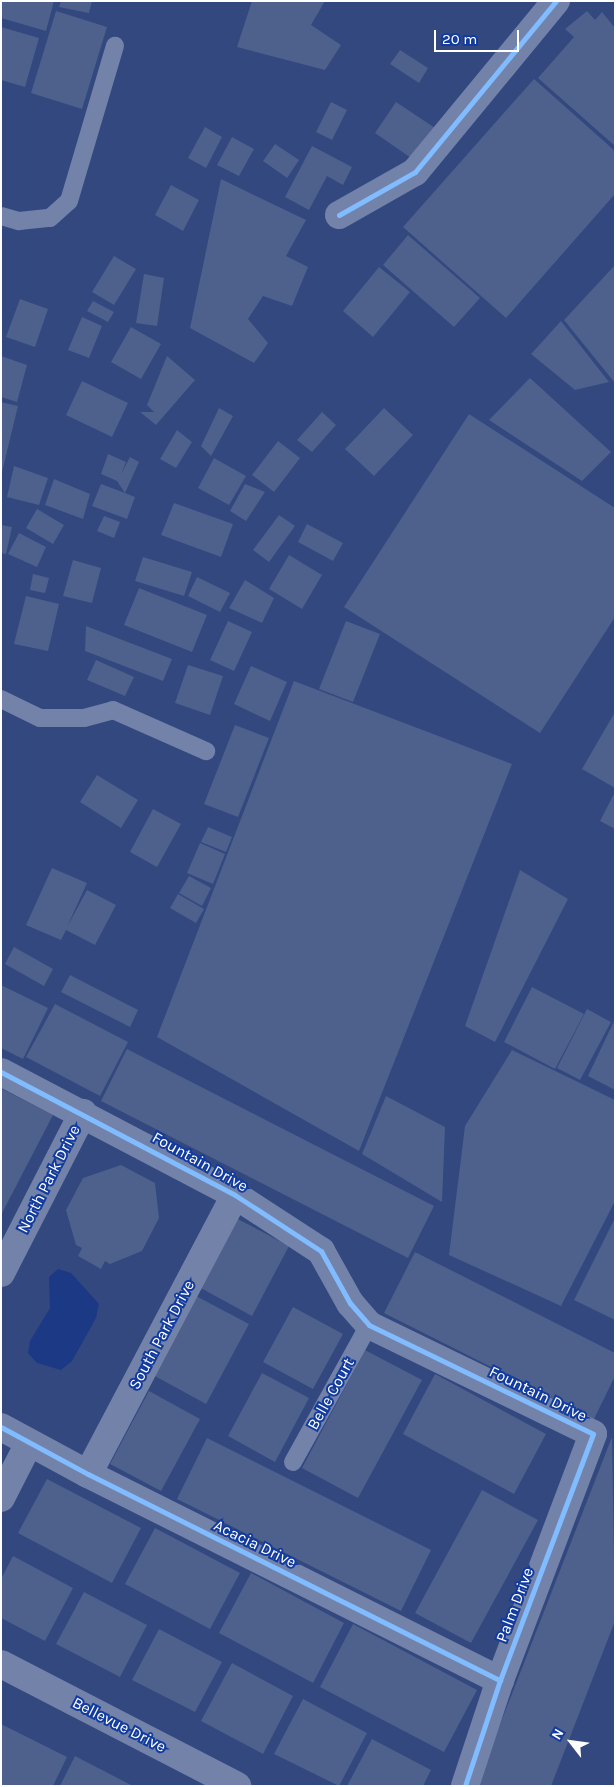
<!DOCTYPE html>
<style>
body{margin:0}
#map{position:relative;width:616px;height:1787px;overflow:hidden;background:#32487f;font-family:Karla,sans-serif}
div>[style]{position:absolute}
.water>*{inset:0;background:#1b3984}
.building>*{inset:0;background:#4e608c}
.lane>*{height:18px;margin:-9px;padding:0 9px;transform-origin:9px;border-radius:9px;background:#7282a9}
.street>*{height:28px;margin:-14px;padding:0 14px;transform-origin:14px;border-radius:14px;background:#7282a9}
.cycleway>*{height:5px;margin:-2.5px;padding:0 2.5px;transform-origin:2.5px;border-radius:2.5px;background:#80bcff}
span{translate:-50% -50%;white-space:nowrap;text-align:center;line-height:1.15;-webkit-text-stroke:4px #123b9f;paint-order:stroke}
.street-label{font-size:16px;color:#fff}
.frame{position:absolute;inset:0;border:2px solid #fff;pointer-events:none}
.north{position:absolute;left:546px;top:1717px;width:50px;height:50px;-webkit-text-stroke:4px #123b9f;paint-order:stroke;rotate:300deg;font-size:14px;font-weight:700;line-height:20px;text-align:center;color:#fff}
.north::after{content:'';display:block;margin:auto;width:18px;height:22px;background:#fff;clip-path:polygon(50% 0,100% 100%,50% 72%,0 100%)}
.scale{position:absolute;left:434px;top:30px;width:85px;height:22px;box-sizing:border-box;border:2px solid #fff;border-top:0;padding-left:6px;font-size:15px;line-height:18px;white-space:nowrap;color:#fff;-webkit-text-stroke:4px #123b9f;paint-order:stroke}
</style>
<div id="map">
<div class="water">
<i style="clip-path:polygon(58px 1269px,71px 1273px,99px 1304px,96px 1318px,72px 1361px,61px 1370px,37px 1363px,28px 1353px,30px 1341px,50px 1308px,49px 1277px)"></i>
</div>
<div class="building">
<i style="clip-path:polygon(1px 1px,54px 1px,46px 31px,1px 18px)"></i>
<i style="clip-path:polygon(61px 1px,92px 1px,89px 13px,59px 7px)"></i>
<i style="clip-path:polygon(252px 1px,325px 1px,311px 25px,341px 45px,325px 70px,237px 47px)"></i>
<i style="clip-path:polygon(56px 11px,107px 27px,82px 109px,31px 93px)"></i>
<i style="clip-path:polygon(587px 11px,595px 20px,602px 12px,615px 28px,615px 146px,538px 78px,574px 37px,565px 29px)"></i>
<i style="clip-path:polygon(1px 27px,39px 38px,25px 87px,1px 80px)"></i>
<i style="clip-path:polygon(400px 50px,428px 68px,419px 83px,390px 64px)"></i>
<i style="clip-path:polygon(534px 79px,615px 151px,615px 194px,506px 318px,403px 227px)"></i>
<i style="clip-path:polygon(331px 102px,347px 110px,332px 140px,316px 132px)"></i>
<i style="clip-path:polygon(396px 102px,435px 128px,414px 160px,375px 133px)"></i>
<i style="clip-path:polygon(205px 127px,222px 137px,206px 168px,188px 158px)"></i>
<i style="clip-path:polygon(232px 137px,254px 149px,239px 176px,217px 165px)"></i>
<i style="clip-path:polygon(275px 144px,299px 160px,287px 178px,263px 161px)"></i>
<i style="clip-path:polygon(312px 146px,352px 167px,343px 185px,327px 176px,309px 210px,285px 197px)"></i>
<i style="clip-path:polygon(221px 179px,306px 220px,286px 256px,308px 267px,292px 306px,263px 296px,248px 319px,268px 343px,254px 363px,190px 328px)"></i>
<i style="clip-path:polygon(171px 185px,199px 200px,183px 231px,155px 215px)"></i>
<i style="clip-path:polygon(408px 235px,480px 298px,454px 327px,383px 265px)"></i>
<i style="clip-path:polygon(114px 256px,136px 269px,114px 305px,92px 292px)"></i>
<i style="clip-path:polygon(615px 265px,615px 383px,564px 320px)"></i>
<i style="clip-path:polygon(379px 267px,410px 292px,373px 337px,343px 311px)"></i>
<i style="clip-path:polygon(144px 274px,164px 278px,157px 326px,136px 323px)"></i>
<i style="clip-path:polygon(20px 299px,48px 309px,35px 347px,6px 337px)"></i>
<i style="clip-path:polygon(93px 301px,114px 312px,108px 322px,87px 311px)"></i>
<i style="clip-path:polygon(82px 317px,102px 326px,89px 358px,68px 350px)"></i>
<i style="clip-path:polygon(561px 321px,609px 382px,575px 390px,531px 354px)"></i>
<i style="clip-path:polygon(131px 327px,161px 344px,141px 379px,111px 362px)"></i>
<i style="clip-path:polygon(1px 356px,27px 365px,17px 402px,1px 397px)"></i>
<i style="clip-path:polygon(167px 356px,195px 380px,156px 425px,140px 412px,154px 412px,147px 405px)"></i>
<i style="clip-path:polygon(530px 378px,611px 452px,582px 481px,489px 420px)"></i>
<i style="clip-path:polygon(82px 381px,128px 403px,112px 437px,66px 415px)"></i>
<i style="clip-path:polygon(1px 402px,18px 406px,2px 472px,1px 472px)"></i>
<i style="clip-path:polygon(219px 408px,233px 416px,211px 456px,201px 446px)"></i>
<i style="clip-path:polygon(384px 408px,413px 435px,374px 476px,345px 449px)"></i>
<i style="clip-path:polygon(322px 412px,336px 425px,312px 452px,297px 440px)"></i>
<i style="clip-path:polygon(469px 414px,615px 508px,615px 617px,540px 733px,344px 607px)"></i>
<i style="clip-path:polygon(177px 430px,192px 442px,176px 468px,160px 459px)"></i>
<i style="clip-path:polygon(278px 441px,300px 458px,274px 492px,252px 475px)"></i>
<i style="clip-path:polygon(108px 454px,126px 462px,121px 474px,130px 457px,139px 462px,125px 493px,135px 497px,127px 519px,92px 506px,101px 484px,125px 493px,117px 481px,101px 474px)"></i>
<i style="clip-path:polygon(214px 458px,246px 476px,229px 505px,198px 488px)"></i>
<i style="clip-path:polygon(14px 466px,48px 478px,39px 505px,7px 497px)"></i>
<i style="clip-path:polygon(54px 479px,90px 494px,83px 519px,45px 505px)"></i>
<i style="clip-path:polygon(245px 484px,265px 492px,246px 521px,230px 511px)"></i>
<i style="clip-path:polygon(174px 503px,233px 524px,221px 557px,161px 535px)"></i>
<i style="clip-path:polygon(37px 509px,64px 525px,53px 544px,26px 528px)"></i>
<i style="clip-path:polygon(279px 515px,295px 526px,269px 562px,253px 550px)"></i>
<i style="clip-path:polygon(104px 516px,120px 522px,114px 538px,97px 531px)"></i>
<i style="clip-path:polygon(307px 524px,343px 543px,333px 561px,298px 542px)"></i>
<i style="clip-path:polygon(1px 525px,12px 527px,6px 554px,1px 553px)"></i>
<i style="clip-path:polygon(19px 533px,46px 547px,37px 567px,8px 554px)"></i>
<i style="clip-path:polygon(289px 555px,322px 575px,302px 609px,269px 589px)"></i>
<i style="clip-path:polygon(143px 557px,192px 572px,184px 596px,135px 581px)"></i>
<i style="clip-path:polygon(73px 560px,101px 568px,92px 603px,63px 596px)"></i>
<i style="clip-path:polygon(33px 574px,49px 578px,45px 593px,30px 590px)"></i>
<i style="clip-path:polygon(197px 577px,230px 593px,220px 612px,188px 596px)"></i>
<i style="clip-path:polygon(245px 580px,274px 598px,262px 623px,229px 608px)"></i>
<i style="clip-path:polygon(139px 588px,207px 615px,192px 652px,124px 625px)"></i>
<i style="clip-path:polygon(26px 596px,59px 604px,48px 651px,14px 644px)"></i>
<i style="clip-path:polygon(228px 621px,252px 632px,234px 671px,210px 660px)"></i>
<i style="clip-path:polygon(346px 621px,380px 634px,353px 702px,319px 689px)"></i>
<i style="clip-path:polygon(86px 626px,172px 659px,163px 681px,85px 651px)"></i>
<i style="clip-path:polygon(96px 660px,134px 677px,125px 696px,87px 680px)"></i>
<i style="clip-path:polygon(188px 665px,223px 676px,210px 715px,175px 703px)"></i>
<i style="clip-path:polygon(251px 666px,287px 682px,270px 721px,234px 704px)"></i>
<i style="clip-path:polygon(294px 681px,512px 764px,359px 1151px,157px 1037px)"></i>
<i style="clip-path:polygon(615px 712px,615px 788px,582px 769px)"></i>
<i style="clip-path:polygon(235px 725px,269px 738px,238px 817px,204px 804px)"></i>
<i style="clip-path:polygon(97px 775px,138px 800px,121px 828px,80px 802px)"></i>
<i style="clip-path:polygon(615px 792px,615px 829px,600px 821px)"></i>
<i style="clip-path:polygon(153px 809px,181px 824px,157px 867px,130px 852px)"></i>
<i style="clip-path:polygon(208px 827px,232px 837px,226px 852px,201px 842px)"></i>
<i style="clip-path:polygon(200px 843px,225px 854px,213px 884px,187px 873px)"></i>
<i style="clip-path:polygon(52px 868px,87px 883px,67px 927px,87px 890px,116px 905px,95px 945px,66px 930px,61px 940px,26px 925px)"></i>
<i style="clip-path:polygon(520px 870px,568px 899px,495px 1042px,465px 1026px)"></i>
<i style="clip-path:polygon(189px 876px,211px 888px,202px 906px,179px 893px)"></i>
<i style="clip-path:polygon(178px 894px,204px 909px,196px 923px,170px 908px)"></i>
<i style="clip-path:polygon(14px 947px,53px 969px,44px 986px,5px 964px)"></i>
<i style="clip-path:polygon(70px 975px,138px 1010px,130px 1027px,61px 992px)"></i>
<i style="clip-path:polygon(1px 985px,48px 1008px,23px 1059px,1px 1048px)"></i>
<i style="clip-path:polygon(532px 987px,584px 1014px,555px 1069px,504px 1042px)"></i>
<i style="clip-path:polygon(55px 1004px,128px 1042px,100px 1096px,26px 1057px)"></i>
<i style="clip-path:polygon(587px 1009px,611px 1022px,580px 1080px,557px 1068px)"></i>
<i style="clip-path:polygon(615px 1019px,615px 1090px,588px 1076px)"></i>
<i style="clip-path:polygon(127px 1049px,434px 1206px,408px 1258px,101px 1101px)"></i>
<i style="clip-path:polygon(512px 1050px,615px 1100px,615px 1201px,561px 1306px,449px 1255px,465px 1126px)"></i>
<i style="clip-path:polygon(2px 1089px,53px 1115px,1px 1215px,1px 1091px)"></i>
<i style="clip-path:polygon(386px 1096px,445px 1127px,442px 1202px,362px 1154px)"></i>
<i style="clip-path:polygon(121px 1165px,155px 1183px,159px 1218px,142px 1251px,110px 1264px,105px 1261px,101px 1269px,78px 1256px,82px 1248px,76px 1245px,66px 1210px,83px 1178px)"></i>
<i style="clip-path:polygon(234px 1217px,289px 1246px,252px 1316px,197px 1286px)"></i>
<i style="clip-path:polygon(615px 1218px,615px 1320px,574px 1300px)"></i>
<i style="clip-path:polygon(415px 1252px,615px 1353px,615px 1376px,594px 1419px,384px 1313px)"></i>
<i style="clip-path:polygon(196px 1296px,249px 1324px,206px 1404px,153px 1375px)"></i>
<i style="clip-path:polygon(293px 1307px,343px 1334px,313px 1389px,263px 1362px)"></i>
<i style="clip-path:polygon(365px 1350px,422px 1380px,358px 1498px,302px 1468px)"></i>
<i style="clip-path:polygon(262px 1373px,309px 1398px,275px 1462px,228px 1436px)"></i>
<i style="clip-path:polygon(435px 1374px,546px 1434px,514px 1494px,403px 1434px)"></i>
<i style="clip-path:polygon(149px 1391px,200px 1419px,161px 1491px,110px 1464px)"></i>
<i style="clip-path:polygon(612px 1437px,615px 1621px,551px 1786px,476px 1786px)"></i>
<i style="clip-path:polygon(207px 1438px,431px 1550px,401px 1611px,177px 1499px)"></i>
<i style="clip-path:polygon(47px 1479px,141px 1528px,112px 1583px,18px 1533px)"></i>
<i style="clip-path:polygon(482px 1490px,538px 1520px,471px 1643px,415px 1613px)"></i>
<i style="clip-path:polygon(155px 1528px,240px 1573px,210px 1629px,125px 1584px)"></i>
<i style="clip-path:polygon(13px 1556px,73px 1588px,45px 1641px,1px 1618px,1px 1579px)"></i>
<i style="clip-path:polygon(251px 1573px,344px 1623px,313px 1683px,219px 1633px)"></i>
<i style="clip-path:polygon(84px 1592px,147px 1625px,120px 1677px,56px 1644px)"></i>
<i style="clip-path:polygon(353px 1624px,477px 1690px,444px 1752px,320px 1687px)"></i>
<i style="clip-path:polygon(159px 1629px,222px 1662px,195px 1712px,132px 1680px)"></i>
<i style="clip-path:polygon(232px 1663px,293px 1696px,263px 1754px,201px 1721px)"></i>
<i style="clip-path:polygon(303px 1699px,367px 1733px,339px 1786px,274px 1754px)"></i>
<i style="clip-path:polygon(1px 1724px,67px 1757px,53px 1786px,1px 1786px)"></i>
<i style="clip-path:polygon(372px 1739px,431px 1770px,423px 1786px,347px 1786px)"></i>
<i style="clip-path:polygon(75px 1756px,133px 1786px,60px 1786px)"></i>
</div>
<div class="lane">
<i style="left:1px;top:216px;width:19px;rotate:16deg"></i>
<i style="left:19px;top:221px;width:31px;rotate:-6deg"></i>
<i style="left:50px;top:218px;width:25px;rotate:-42deg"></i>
<i style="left:69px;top:201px;width:162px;rotate:-73.5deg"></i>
<i style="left:1px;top:699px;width:43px;rotate:26deg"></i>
<i style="left:40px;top:718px;width:44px"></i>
<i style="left:84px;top:718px;width:30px;rotate:-15deg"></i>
<i style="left:113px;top:710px;width:102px;rotate:23.8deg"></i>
<i style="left:293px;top:1462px;width:157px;rotate:-61deg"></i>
</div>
<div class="street">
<i style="left:339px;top:215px;width:87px;rotate:-29.5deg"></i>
<i style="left:415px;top:172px;width:222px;rotate:-50.5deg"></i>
<i style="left:1px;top:1072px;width:264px;rotate:27.7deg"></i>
<i style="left:235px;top:1195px;width:103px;rotate:33.1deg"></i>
<i style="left:321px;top:1251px;width:60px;rotate:60.9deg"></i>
<i style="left:350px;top:1303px;width:29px;rotate:49deg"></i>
<i style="left:369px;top:1325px;width:249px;rotate:25.9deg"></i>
<i style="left:593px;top:1434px;width:263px;rotate:110.7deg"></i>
<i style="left:500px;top:1680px;width:112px;rotate:108.3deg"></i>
<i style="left:1px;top:1273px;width:180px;rotate:-62.9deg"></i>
<i style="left:1px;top:1427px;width:99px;rotate:28.4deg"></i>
<i style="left:88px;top:1474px;width:461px;rotate:26.6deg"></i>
<i style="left:88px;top:1474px;width:315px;rotate:-62.2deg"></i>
<i style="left:1px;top:1498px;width:62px;rotate:-63deg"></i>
<i style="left:1px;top:1664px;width:266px;rotate:27.3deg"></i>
</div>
<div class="cycleway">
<i style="left:339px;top:215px;width:87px;rotate:-29.5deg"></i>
<i style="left:415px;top:172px;width:222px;rotate:-50.5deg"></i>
<i style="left:1px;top:1072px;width:264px;rotate:27.7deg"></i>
<i style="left:235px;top:1195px;width:103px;rotate:33.1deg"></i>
<i style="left:321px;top:1251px;width:60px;rotate:60.9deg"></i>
<i style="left:350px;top:1303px;width:29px;rotate:49deg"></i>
<i style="left:369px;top:1325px;width:249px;rotate:25.9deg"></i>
<i style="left:593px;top:1434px;width:263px;rotate:110.7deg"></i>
<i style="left:500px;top:1680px;width:112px;rotate:108.3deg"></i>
<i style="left:1px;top:1427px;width:99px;rotate:28.4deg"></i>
<i style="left:88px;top:1474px;width:461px;rotate:26.6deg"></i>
</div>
<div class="street-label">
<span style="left:200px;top:1162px;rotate:29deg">Fountain Drive</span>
<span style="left:49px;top:1179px;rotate:-63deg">North Park Drive</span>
<span style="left:162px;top:1335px;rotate:-62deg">South Park Drive</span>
<span style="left:331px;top:1394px;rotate:-61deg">Belle Court</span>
<span style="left:538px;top:1394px;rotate:26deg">Fountain Drive</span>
<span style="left:255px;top:1544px;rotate:26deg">Acacia Drive</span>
<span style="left:515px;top:1605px;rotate:-69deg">Palm Drive</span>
<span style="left:119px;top:1725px;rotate:27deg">Bellevue Drive</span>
</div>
<div class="frame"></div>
<div class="north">N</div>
<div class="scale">20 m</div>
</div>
